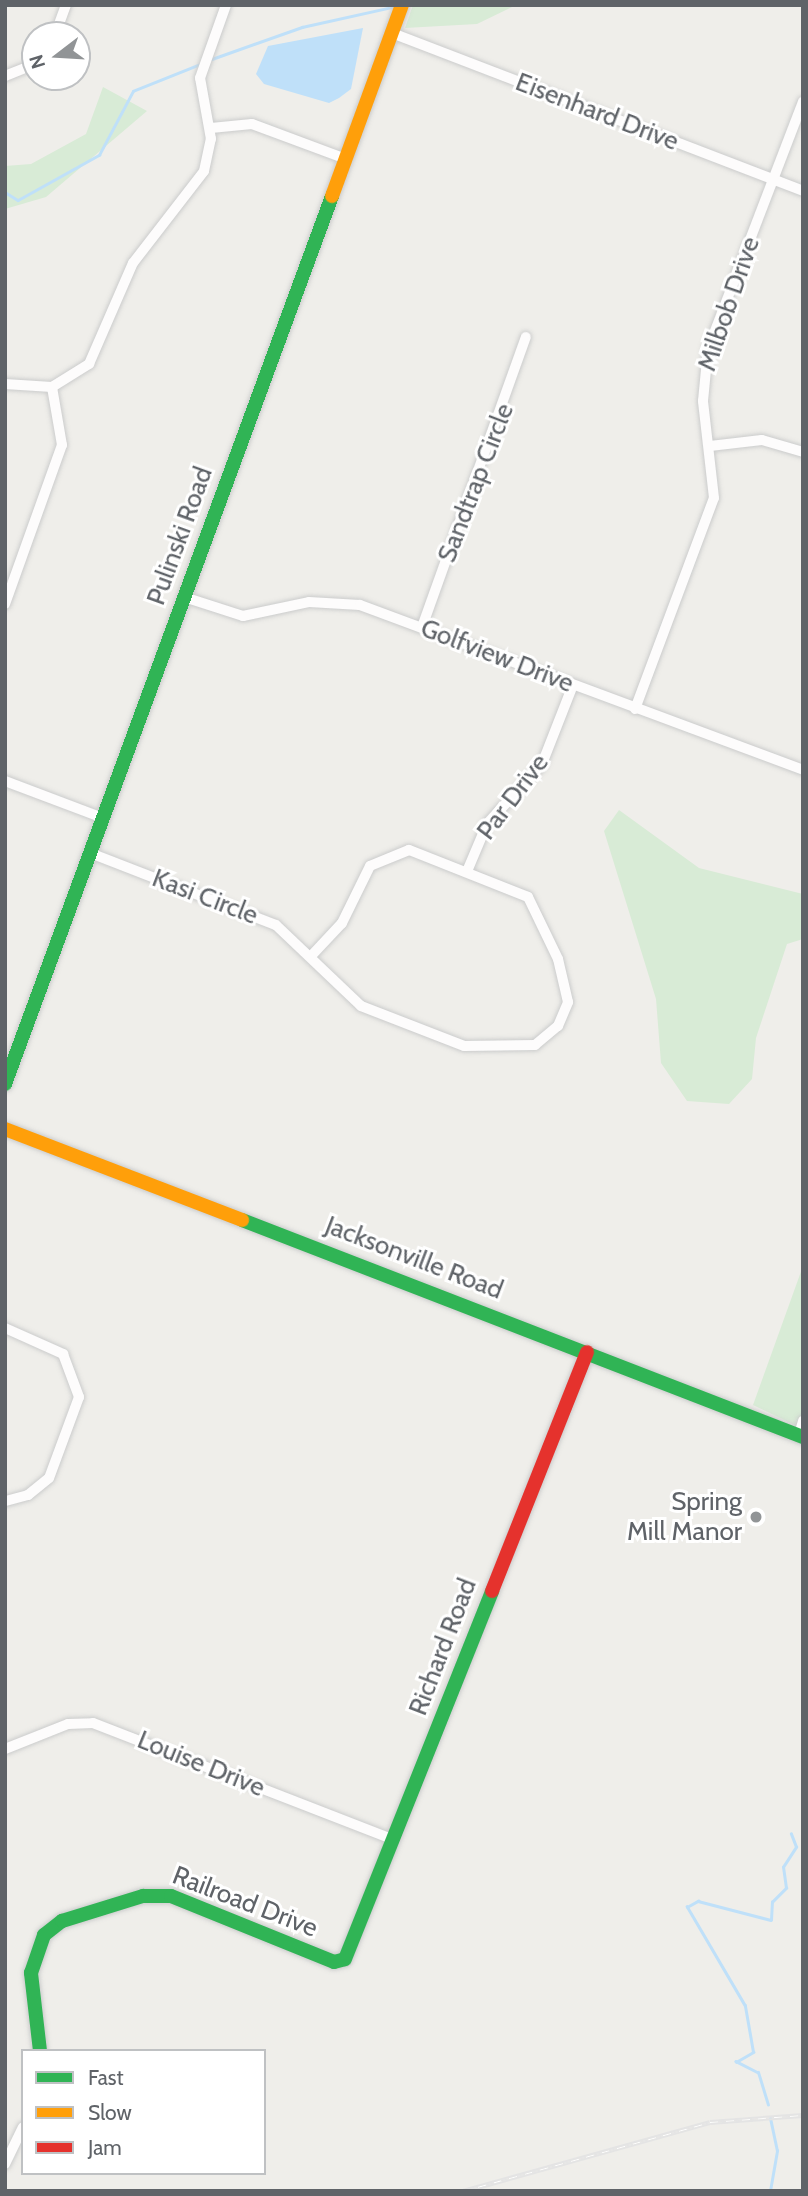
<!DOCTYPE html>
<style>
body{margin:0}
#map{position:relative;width:808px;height:2196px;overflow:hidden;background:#efeeea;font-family:Cabin,sans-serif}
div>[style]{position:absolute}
.green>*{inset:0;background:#d8ebd6}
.water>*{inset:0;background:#bfe0f9}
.stream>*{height:2.5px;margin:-1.25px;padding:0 1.25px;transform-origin:1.25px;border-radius:1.25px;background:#bfe0f9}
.roads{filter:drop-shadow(0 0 2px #cbcccc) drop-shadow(0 0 2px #cbcccc)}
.street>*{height:10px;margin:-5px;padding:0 5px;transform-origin:5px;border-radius:5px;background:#fdfcfc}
.fast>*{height:14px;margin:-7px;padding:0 7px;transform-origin:7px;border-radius:7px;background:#30b455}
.slow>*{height:14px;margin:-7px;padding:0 7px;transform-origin:7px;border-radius:7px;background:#ff9f0a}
.jam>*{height:14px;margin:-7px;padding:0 7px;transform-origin:7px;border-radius:7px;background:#e5322d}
.rail>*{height:5px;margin-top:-2.5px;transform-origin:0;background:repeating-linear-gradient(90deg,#fff 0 8px,#e4e4e4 0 16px);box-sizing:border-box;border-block:2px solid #e4e4e4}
.dots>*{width:19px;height:19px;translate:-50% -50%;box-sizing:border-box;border:4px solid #fff;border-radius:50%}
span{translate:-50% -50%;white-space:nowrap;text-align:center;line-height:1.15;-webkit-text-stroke:6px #fff;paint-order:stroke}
.street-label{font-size:26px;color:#5f6368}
.poi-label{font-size:26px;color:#5f6368}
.right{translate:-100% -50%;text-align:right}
.frame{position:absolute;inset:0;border:7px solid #5f6368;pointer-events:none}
.legend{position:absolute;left:21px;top:2049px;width:245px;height:126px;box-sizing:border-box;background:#fff;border:2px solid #bfc1c3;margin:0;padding:9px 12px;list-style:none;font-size:21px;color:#5f6368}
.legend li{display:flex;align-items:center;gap:14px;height:35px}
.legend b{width:35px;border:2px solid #bfc1c3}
.north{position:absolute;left:21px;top:21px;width:70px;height:70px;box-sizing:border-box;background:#fff;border:2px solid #bfc1c3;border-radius:50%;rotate:253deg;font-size:19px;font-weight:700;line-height:28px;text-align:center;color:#5f6368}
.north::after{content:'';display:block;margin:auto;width:24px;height:32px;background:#919496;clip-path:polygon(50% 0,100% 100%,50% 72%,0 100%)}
</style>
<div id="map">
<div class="green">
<i style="clip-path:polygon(413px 5px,516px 5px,477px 24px,405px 28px)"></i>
<i style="clip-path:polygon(103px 87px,147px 111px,46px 197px,5px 209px,5px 166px,31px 164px,86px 134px)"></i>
<i style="clip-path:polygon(619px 810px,699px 868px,803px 894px,803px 939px,787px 944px,756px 1038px,752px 1079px,729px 1104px,687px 1101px,661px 1063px,656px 999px,604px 831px)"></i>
<i style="clip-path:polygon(803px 1266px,803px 1429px,753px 1405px)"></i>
</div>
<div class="water">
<i style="clip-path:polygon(363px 28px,351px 89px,339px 98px,329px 103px,264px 84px,256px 74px,268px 46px)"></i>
</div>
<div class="stream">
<i style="left:209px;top:60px;width:99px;rotate:-19.5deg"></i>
<i style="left:302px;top:27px;width:97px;rotate:-12.5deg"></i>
<i style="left:5px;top:192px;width:15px;rotate:32deg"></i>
<i style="left:18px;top:200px;width:93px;rotate:-29.1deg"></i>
<i style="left:99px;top:155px;width:72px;rotate:-62deg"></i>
<i style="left:133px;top:91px;width:75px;rotate:-21.8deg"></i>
<i style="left:768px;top:2105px;width:34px;rotate:-107deg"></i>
<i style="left:758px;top:2073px;width:25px;rotate:-153deg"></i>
<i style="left:736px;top:2062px;width:20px;rotate:-30deg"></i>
<i style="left:753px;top:2052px;width:47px;rotate:-99.9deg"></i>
<i style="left:745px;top:2006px;width:115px;rotate:-120.4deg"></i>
<i style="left:687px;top:1907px;width:13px;rotate:-29deg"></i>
<i style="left:698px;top:1901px;width:75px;rotate:14.6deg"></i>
<i style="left:771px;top:1920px;width:18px;rotate:-87deg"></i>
<i style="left:772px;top:1902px;width:20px;rotate:-45deg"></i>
<i style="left:786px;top:1888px;width:21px;rotate:-98deg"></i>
<i style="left:783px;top:1867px;width:24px;rotate:-57deg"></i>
<i style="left:796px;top:1847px;width:14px;rotate:-111deg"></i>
<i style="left:770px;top:2191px;width:41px;rotate:-80.1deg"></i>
<i style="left:777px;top:2151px;width:33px;rotate:-102deg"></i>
</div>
<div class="roads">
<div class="street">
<i style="left:392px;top:33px;width:440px;rotate:21deg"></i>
<i style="left:55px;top:35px;width:32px;rotate:-70deg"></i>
<i style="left:5px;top:76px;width:32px;rotate:-22deg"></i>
<i style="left:211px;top:128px;width:41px;rotate:-5.6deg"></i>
<i style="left:252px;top:124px;width:100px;rotate:20.4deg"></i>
<i style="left:5px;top:384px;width:47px;rotate:3.7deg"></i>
<i style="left:52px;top:387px;width:44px;rotate:-31.9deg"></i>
<i style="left:89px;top:364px;width:110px;rotate:-66.5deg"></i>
<i style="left:133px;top:263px;width:116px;rotate:-52.3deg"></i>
<i style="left:204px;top:171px;width:33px;rotate:-78deg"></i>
<i style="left:211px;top:139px;width:62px;rotate:-100.2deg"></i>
<i style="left:200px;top:78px;width:77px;rotate:-70.4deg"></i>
<i style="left:710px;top:446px;width:52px;rotate:-6.6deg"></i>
<i style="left:762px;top:440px;width:43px;rotate:16.3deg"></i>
<i style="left:184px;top:597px;width:62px;rotate:17.9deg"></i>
<i style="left:243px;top:616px;width:67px;rotate:-12deg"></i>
<i style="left:309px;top:602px;width:51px;rotate:3.4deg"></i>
<i style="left:360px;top:605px;width:473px;rotate:20.4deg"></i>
<i style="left:5px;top:604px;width:169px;rotate:-70.3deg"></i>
<i style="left:62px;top:445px;width:59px;rotate:-99.8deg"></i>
<i style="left:422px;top:627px;width:308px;rotate:-70.3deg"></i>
<i style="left:635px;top:709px;width:225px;rotate:-69.5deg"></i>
<i style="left:714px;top:498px;width:98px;rotate:-96.5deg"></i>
<i style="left:703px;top:401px;width:52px;rotate:-84.5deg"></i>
<i style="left:708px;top:349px;width:265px;rotate:-69deg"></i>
<i style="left:5px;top:781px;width:105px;rotate:20.7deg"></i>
<i style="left:90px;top:853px;width:199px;rotate:21.2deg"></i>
<i style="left:276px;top:925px;width:117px;rotate:43.6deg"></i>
<i style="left:361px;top:1006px;width:110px;rotate:21.2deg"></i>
<i style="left:464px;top:1046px;width:71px;rotate:-0.8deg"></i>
<i style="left:535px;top:1045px;width:30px;rotate:-40deg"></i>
<i style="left:558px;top:1026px;width:26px;rotate:-67deg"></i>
<i style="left:568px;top:1002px;width:44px;rotate:-103.1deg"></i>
<i style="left:558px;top:959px;width:69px;rotate:-115.8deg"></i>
<i style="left:528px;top:897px;width:128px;rotate:-158.4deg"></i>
<i style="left:409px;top:850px;width:42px;rotate:157.7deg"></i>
<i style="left:370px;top:866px;width:64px;rotate:116.2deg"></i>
<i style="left:342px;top:923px;width:45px;rotate:133.2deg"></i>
<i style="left:468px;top:869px;width:49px;rotate:-67.1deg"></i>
<i style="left:487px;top:824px;width:81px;rotate:-47.5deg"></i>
<i style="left:542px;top:764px;width:85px;rotate:-68.6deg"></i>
<i style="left:5px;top:1328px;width:64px;rotate:24.1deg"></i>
<i style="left:63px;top:1354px;width:46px;rotate:69.6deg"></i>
<i style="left:79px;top:1397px;width:86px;rotate:110.3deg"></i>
<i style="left:49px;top:1478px;width:27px;rotate:141deg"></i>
<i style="left:28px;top:1495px;width:24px;rotate:165deg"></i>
<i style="left:799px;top:1435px;width:15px;rotate:-74deg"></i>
<i style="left:5px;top:1749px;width:68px;rotate:-21.6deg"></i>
<i style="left:68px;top:1724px;width:25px;rotate:-2deg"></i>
<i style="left:93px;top:1723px;width:323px;rotate:21.2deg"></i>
<i style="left:5px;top:2164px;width:41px;rotate:-64.1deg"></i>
</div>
<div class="fast">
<i style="left:5px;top:1084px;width:946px;rotate:-69.78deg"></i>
<i style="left:242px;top:1220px;width:602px;rotate:21.15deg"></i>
<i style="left:40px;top:2051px;width:79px;rotate:-96.6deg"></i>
<i style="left:31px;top:1973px;width:40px;rotate:-71.1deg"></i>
<i style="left:44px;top:1935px;width:23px;rotate:-38deg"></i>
<i style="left:62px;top:1921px;width:85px;rotate:-17.2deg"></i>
<i style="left:143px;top:1896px;width:28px"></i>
<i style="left:171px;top:1896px;width:176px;rotate:22deg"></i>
<i style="left:334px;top:1962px;width:11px;rotate:-15deg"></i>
<i style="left:345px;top:1959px;width:396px;rotate:-68.2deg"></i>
</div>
<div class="slow">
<i style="left:332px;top:196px;width:203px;rotate:-69.9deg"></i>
<i style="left:5px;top:1129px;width:254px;rotate:21deg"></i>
</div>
<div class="jam">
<i style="left:492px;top:1591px;width:257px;rotate:-68.3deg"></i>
</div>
</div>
<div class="rail">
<i style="left:463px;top:2191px;width:256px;rotate:-15.6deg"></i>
<i style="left:710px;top:2122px;width:93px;rotate:-4.3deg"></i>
</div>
<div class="dots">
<i style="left:756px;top:1517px;background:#919496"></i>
</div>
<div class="street-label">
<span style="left:597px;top:112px;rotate:21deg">Eisenhard Drive</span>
<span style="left:729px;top:304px;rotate:-71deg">Milbob Drive</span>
<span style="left:476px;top:483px;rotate:-69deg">Sandtrap Circle</span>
<span style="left:180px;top:536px;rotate:-70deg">Pulinski Road</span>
<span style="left:497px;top:656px;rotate:21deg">Golfview Drive</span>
<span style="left:513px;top:797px;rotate:-53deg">Par Drive</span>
<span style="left:205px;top:897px;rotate:21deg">Kasi Circle</span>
<span style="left:414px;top:1258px;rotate:21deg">Jacksonville Road</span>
<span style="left:443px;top:1647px;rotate:-69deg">Richard Road</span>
<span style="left:201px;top:1764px;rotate:22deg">Louise Drive</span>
<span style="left:245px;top:1902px;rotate:21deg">Railroad Drive</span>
</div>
<div class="poi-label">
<span class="right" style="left:742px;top:1517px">Spring<br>Mill Manor</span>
</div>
<div class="frame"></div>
<ul class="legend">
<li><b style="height:9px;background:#30b455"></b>Fast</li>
<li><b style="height:9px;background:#ff9f0a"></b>Slow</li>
<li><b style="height:9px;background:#e5322d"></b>Jam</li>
</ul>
<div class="north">N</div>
</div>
